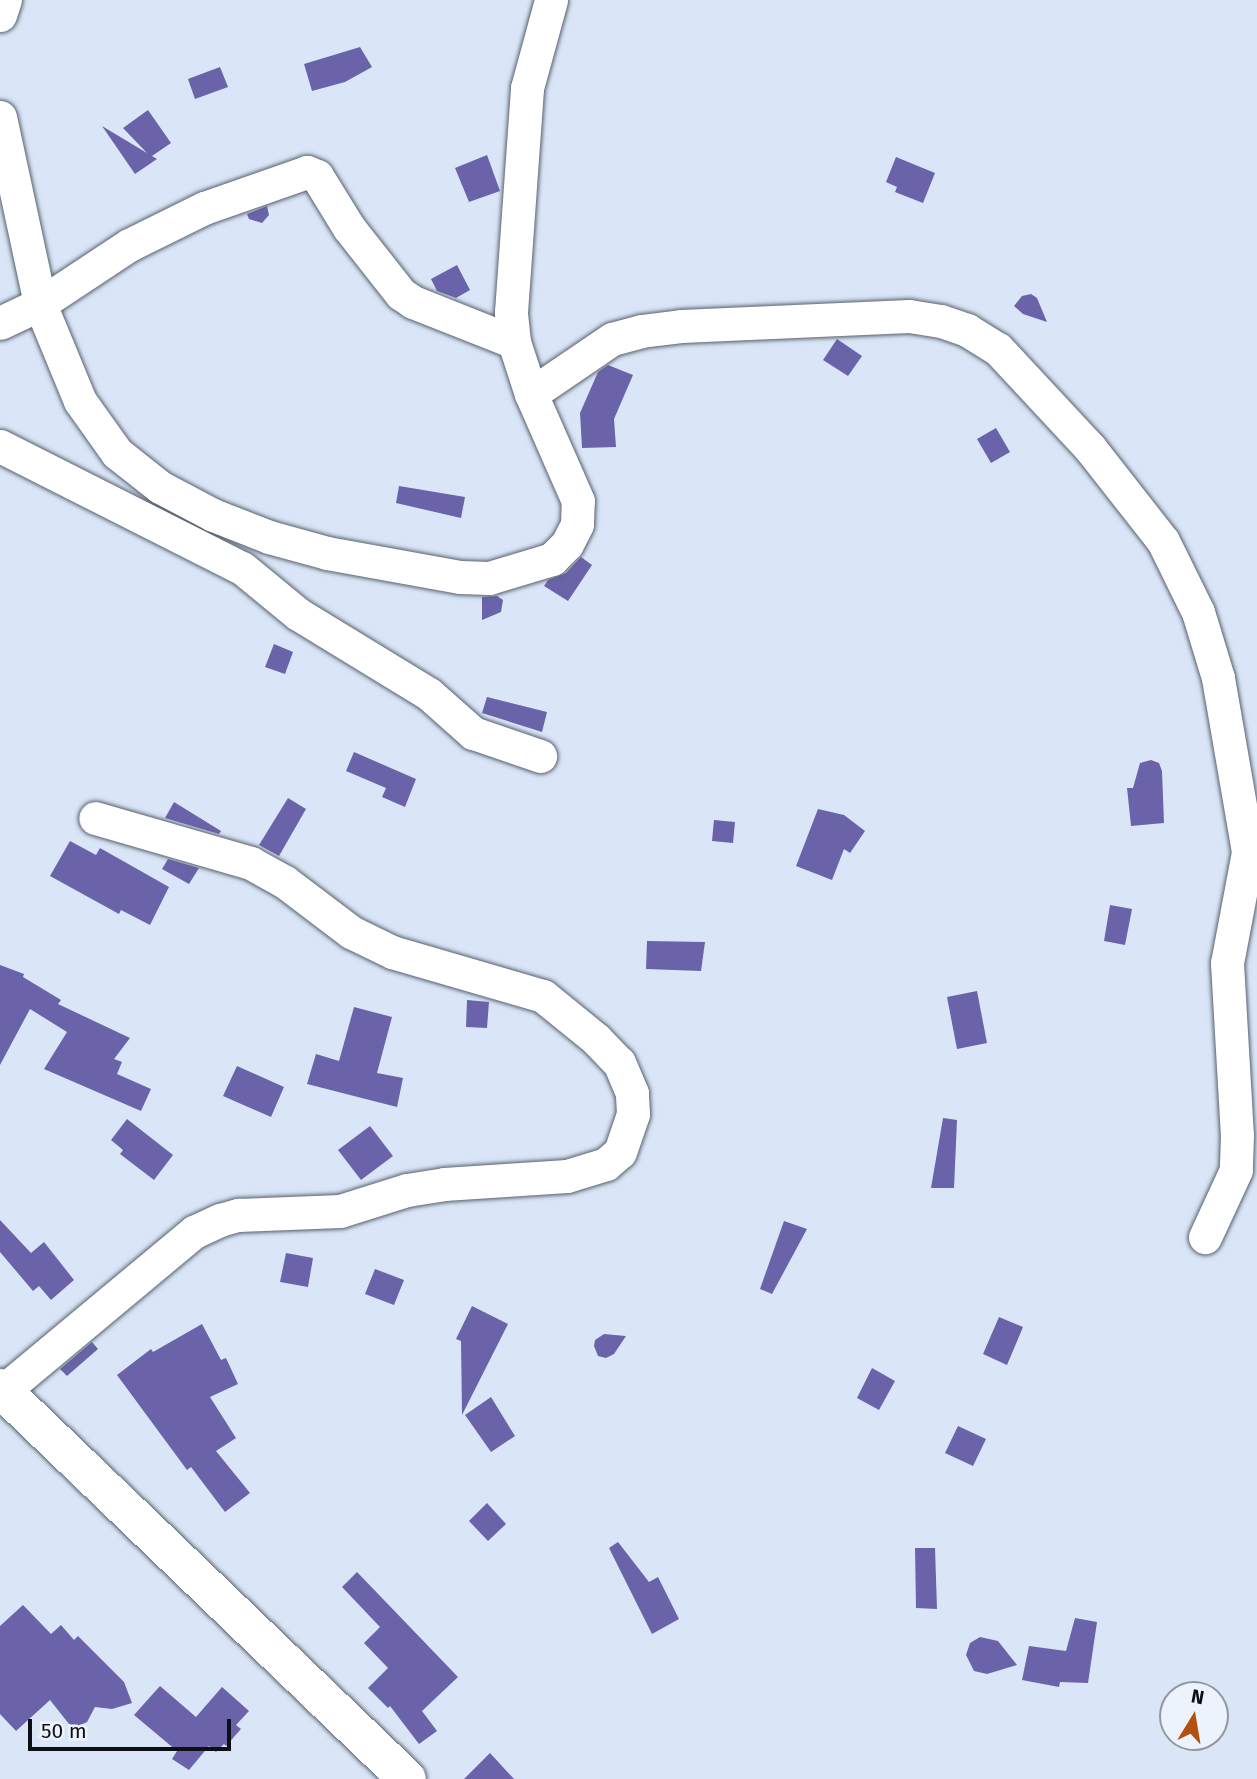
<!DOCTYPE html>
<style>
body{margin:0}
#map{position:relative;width:1257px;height:1779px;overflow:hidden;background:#dae6f7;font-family:"Fira Sans",sans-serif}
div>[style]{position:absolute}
.building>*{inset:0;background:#6a63aa}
.roads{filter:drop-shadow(0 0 2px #57616f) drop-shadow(0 0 2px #57616f)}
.street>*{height:33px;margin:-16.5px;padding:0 16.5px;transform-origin:16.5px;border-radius:16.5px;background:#fff}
.secondary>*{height:38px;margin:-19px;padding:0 19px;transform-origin:19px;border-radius:19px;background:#fff}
span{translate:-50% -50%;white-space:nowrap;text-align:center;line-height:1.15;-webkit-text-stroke:6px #ecf3fd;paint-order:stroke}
.north{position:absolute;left:1159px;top:1681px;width:70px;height:70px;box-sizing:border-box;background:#ecf3fd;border:2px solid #9298a0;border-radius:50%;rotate:11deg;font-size:19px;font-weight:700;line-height:28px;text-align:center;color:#0c1015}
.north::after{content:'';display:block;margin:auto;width:24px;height:32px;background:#b2510d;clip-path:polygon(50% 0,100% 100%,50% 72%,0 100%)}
.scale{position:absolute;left:28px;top:1719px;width:203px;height:32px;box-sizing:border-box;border:4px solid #0c1015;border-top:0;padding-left:9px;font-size:21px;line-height:24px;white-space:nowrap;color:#0c1015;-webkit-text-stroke:5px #ecf3fd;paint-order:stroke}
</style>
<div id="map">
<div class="building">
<i style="clip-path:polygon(360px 47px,372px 67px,345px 82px,312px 91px,304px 64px)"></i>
<i style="clip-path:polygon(220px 67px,228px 87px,195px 99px,188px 79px)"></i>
<i style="clip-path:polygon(148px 110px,171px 143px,152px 156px,157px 159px,135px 174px,102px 126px,147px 153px,123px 128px)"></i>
<i style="clip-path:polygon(487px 155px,500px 191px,469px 202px,455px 168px)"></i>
<i style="clip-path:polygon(896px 157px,935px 173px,923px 203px,895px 192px,897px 187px,886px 182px)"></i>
<i style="clip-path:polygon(267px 206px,269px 215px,262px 223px,249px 219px,247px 214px)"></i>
<i style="clip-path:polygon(457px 265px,470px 290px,456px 298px,437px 291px,431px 279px)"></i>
<i style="clip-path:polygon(1031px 294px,1037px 298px,1047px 322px,1023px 314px,1014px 306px,1022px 296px)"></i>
<i style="clip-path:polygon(837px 339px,862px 356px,848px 376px,823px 360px)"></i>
<i style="clip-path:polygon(608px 365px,633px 375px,614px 419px,616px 447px,582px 448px,580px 413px,598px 372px)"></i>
<i style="clip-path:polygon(996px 428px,1010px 452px,991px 463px,977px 439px)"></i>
<i style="clip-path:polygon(399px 486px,465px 497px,461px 518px,396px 503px)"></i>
<i style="clip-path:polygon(581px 557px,592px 565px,568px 601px,544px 586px,548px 580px,566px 573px)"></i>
<i style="clip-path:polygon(497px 596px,503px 600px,501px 612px,482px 620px,482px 597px)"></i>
<i style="clip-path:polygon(274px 644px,293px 652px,285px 674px,265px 667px)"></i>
<i style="clip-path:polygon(487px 697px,547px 712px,542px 732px,482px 713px)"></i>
<i style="clip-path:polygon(354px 752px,416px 779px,405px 807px,382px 797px,386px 788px,346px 771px)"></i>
<i style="clip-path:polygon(1151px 760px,1159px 763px,1162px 771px,1164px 823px,1131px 826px,1127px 788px,1133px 788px,1140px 763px)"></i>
<i style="clip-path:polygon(288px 798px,306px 809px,279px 856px,259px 845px)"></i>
<i style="clip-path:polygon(174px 802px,221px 831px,219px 834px,165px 818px)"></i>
<i style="clip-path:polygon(818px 809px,844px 815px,865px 831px,850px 853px,844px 849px,832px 880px,796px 866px)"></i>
<i style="clip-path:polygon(714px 820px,735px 822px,733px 843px,712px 841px)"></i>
<i style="clip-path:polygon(70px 841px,96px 855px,100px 848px,169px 887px,150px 925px,121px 910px,119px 914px,50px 876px)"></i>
<i style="clip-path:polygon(168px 859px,199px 868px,189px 884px,162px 869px)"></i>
<i style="clip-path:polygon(1110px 905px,1132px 909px,1125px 945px,1104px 941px)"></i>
<i style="clip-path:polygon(647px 941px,705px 942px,701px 971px,646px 969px)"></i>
<i style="clip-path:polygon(0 965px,24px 974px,23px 977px,61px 1000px,58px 1004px,130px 1038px,114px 1059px,122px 1062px,117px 1074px,151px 1089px,141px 1111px,44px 1069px,67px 1032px,30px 1009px,0 1065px)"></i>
<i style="clip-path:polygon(977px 991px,987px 1043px,957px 1049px,947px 997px)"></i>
<i style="clip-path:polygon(467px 1000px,489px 1002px,487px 1028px,466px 1027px)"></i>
<i style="clip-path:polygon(354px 1007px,392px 1017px,377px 1073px,403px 1078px,397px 1107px,307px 1084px,316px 1054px,339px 1061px)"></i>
<i style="clip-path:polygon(237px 1066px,284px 1087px,271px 1117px,223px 1096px)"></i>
<i style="clip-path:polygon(943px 1118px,957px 1120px,954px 1188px,931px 1188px)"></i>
<i style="clip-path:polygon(127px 1119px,173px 1155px,154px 1180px,120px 1154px,123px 1150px,111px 1140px)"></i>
<i style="clip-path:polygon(370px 1126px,393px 1156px,361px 1180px,338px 1150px)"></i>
<i style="clip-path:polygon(0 1220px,31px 1253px,44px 1242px,74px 1280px,51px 1300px,39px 1286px,33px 1291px,0 1252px)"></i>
<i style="clip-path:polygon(784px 1221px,807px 1229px,772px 1294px,760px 1289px)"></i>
<i style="clip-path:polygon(286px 1253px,313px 1258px,308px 1287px,280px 1282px)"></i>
<i style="clip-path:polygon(375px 1269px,404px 1280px,394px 1305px,365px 1294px)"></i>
<i style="clip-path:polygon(472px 1306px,508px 1324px,462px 1415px,461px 1341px,456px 1339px)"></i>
<i style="clip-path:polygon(999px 1317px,1023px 1327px,1007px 1365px,983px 1354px)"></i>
<i style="clip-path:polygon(202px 1324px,221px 1360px,226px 1358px,238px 1384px,210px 1397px,236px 1438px,216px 1451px,250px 1493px,225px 1512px,191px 1467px,187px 1470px,117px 1375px,151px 1349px,153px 1352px)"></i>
<i style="clip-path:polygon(604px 1334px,626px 1336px,614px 1354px,606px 1358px,598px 1356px,594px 1346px,595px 1340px)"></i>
<i style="clip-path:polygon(92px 1342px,98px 1349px,67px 1376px,60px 1369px)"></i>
<i style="clip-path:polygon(872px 1368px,895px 1381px,879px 1410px,857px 1398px)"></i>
<i style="clip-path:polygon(491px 1397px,515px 1436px,491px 1452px,465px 1415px)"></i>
<i style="clip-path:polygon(958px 1426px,986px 1439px,973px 1466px,945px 1453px)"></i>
<i style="clip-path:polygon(487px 1503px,506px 1524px,488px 1541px,469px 1521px)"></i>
<i style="clip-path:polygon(618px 1542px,649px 1582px,658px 1577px,679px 1619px,652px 1634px,609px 1548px)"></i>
<i style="clip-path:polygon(915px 1548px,935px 1548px,937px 1609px,916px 1608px)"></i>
<i style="clip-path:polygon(357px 1572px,458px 1677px,422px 1711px,437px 1731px,419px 1744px,390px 1706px,388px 1708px,368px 1688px,388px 1668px,364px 1643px,380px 1627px,342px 1587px)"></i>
<i style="clip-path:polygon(23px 1605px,51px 1634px,61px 1625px,74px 1640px,78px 1636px,124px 1682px,132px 1703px,112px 1709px,95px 1707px,87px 1722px,76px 1727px,69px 1724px,50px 1700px,16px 1731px,0 1714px,0 1626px)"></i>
<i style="clip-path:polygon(1075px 1618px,1097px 1622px,1088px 1683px,1060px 1682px,1059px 1687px,1022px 1680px,1029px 1646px,1066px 1651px)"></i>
<i style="clip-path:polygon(980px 1637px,998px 1641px,1017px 1665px,987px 1674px,974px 1671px,966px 1655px,970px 1643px)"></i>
<i style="clip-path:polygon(160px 1686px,196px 1717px,222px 1687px,249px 1711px,236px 1725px,241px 1729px,226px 1746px,224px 1744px,216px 1752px,209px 1746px,189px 1770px,172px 1759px,177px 1751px,134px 1715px)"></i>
<i style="clip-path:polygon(490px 1753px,514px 1779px,464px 1779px)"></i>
</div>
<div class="roads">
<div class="street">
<i style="left:0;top:15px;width:16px;rotate:-72deg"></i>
<i style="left:0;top:117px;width:191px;rotate:77.9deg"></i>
<i style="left:40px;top:304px;width:44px;rotate:154.6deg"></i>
<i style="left:514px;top:342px;width:109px;rotate:-158.4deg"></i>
<i style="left:413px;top:302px;width:14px;rotate:-146deg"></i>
<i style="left:401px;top:294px;width:84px;rotate:-128.2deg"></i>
<i style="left:349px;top:228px;width:61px;rotate:-121.6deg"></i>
<i style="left:317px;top:176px;width:11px;rotate:-158deg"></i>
<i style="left:307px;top:172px;width:109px;rotate:160.7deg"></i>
<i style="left:204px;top:208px;width:84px;rotate:153.7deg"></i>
<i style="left:129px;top:245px;width:107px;rotate:146.5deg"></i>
<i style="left:40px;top:304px;width:105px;rotate:67.6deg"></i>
<i style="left:80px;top:401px;width:64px;rotate:54.6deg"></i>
<i style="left:117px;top:453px;width:55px;rotate:38.3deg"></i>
<i style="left:160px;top:487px;width:60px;rotate:27.8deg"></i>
<i style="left:213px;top:515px;width:60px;rotate:21.4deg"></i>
<i style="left:269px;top:537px;width:60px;rotate:15.4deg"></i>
<i style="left:327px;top:553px;width:135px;rotate:10.2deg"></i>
<i style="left:460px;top:577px;width:29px;rotate:2deg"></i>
<i style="left:489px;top:578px;width:66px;rotate:-16.8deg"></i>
<i style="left:552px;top:559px;width:21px;rotate:-45deg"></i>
<i style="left:567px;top:544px;width:22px;rotate:-63deg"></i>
<i style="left:577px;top:524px;width:23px;rotate:-88deg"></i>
<i style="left:578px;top:501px;width:117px;rotate:-113.7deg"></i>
<i style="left:531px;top:394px;width:98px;rotate:-34.2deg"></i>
<i style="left:612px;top:339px;width:30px;rotate:-15deg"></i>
<i style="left:641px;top:331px;width:40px;rotate:-7.1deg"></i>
<i style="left:681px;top:326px;width:228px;rotate:-2.5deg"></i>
<i style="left:909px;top:316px;width:32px;rotate:9deg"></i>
<i style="left:941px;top:321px;width:28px;rotate:19deg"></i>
<i style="left:967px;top:330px;width:36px;rotate:32deg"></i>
<i style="left:998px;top:349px;width:135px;rotate:47.1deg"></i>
<i style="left:1090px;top:448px;width:118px;rotate:51.9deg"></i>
<i style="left:1163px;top:541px;width:79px;rotate:63.8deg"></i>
<i style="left:1198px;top:612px;width:69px;rotate:73.1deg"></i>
<i style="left:1218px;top:678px;width:177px;rotate:80.2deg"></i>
<i style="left:1248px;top:852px;width:113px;rotate:100.7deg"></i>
<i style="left:1227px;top:963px;width:172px;rotate:86.7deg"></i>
<i style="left:1237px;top:1135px;width:35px;rotate:92deg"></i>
<i style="left:1236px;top:1170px;width:74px;rotate:114.8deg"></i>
<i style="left:531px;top:394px;width:55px;rotate:-108.1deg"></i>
<i style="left:514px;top:342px;width:30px;rotate:-96deg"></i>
<i style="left:511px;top:312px;width:225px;rotate:-85.9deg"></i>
<i style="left:527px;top:88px;width:91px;rotate:-74.7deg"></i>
<i style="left:0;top:446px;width:271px;rotate:26.8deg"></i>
<i style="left:242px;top:568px;width:72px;rotate:39.4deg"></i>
<i style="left:298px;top:614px;width:153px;rotate:31.4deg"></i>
<i style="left:429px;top:694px;width:59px;rotate:41.6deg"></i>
<i style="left:473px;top:733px;width:71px;rotate:18.9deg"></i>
<i style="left:3px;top:1391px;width:249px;rotate:-39.8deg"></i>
<i style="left:194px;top:1232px;width:29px;rotate:-25deg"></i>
<i style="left:220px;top:1220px;width:19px;rotate:-16deg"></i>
<i style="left:238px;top:1215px;width:102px;rotate:-2.2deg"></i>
<i style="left:340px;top:1211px;width:70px;rotate:-17.4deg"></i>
<i style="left:407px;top:1190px;width:37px;rotate:-9deg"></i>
<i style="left:444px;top:1184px;width:123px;rotate:-3.7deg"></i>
<i style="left:567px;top:1176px;width:41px;rotate:-17.1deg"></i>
<i style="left:606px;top:1164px;width:18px;rotate:-41deg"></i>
<i style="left:620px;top:1152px;width:40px;rotate:-71.1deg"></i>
<i style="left:633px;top:1114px;width:21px;rotate:-93deg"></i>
<i style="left:632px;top:1093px;width:33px;rotate:-113deg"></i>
<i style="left:619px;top:1063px;width:33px;rotate:-134deg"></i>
<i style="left:596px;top:1039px;width:68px;rotate:-140.9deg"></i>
<i style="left:543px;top:996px;width:157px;rotate:-163.8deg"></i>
<i style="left:392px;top:952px;width:46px;rotate:-154deg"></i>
<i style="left:351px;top:932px;width:83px;rotate:-142.9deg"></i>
<i style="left:285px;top:882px;width:39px;rotate:-151deg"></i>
<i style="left:251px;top:863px;width:162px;rotate:-163.9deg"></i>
</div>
<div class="secondary">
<i style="left:0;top:1388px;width:564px;rotate:43.85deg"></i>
</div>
</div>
<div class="north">N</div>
<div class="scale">50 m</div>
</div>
